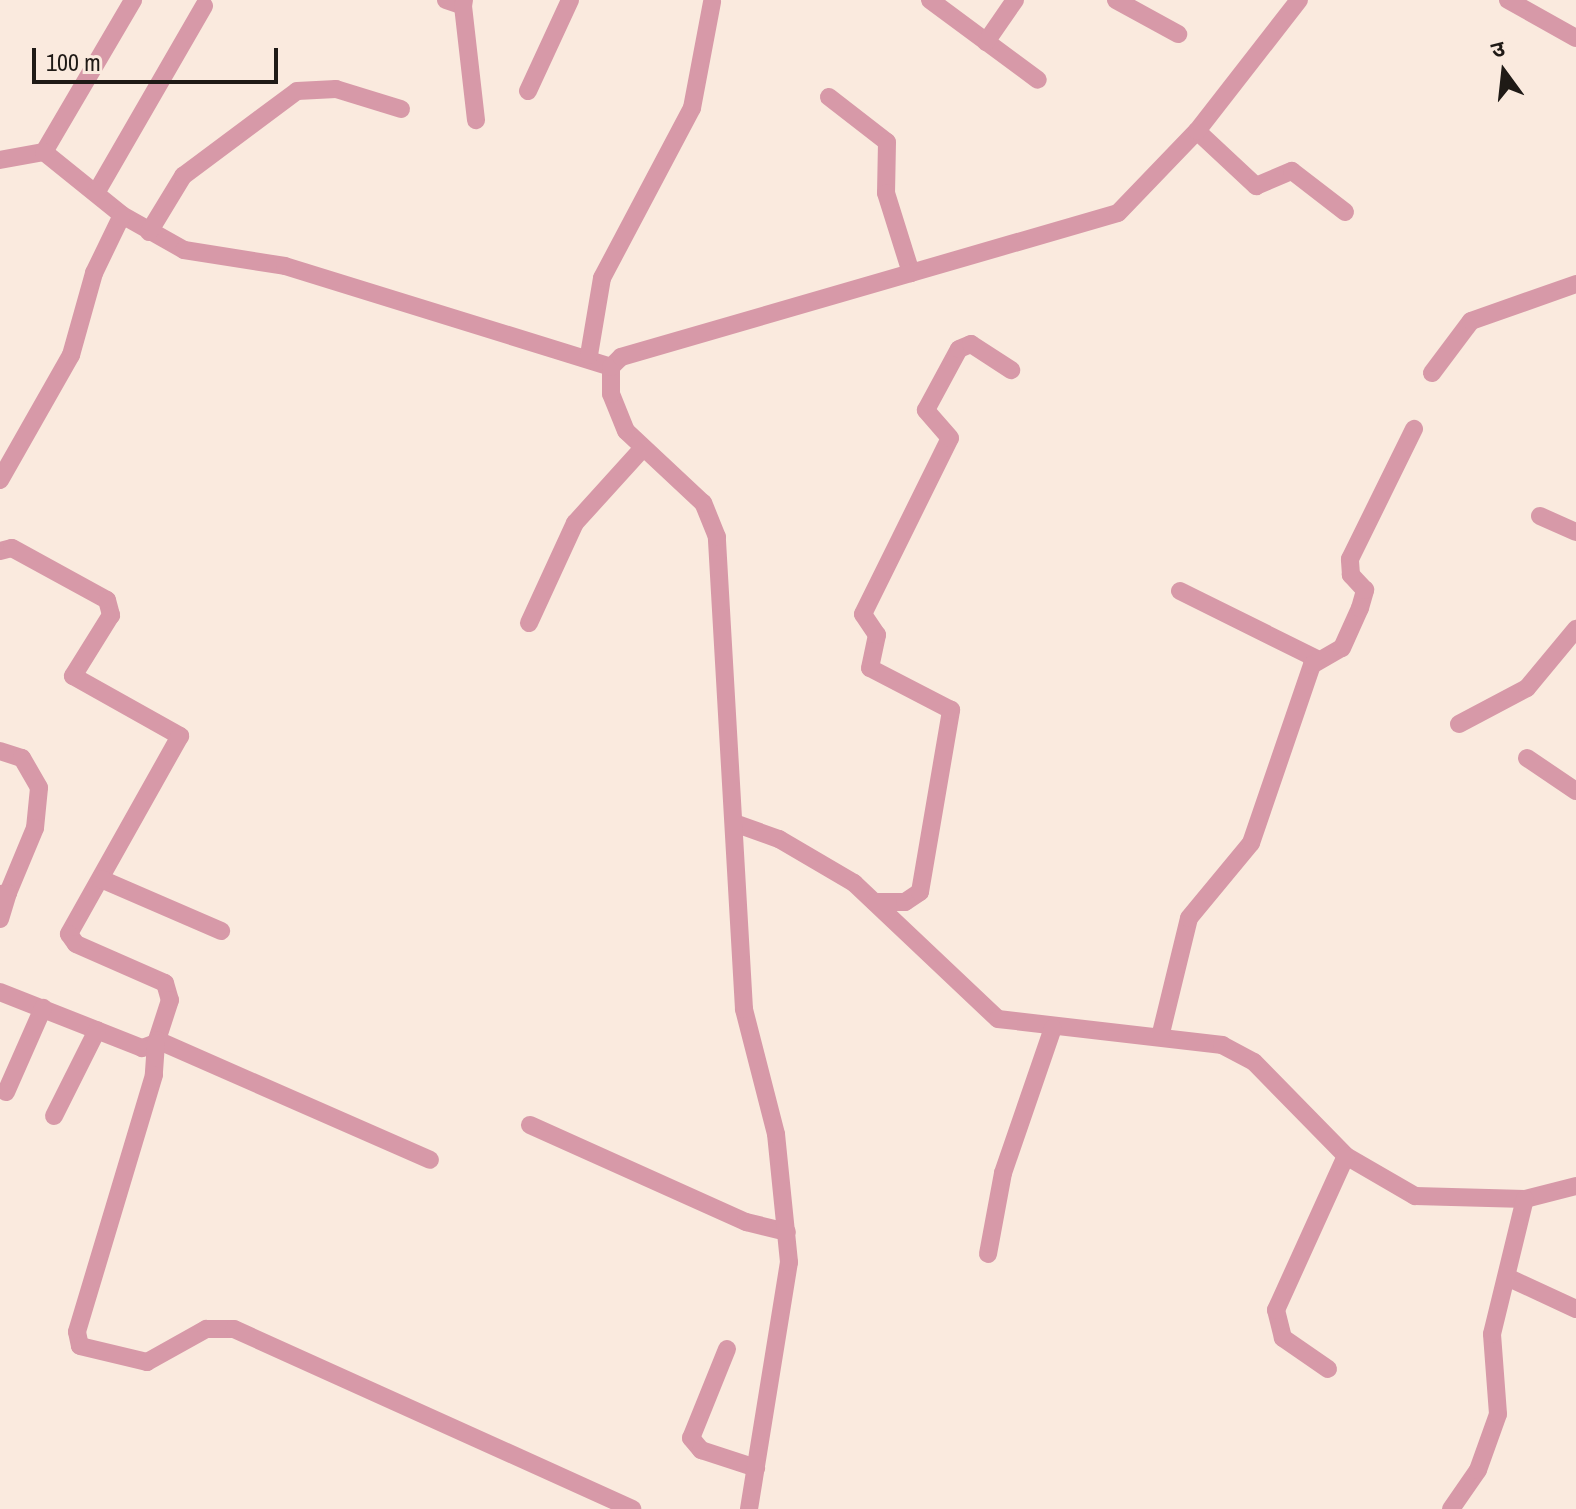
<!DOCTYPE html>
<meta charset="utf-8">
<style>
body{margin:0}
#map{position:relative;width:1576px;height:1509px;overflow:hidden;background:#faeade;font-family:"Archivo Narrow","Noto Sans Devanagari",sans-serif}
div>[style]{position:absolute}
.minor>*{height:18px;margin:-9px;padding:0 9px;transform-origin:9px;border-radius:9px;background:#d799a8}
span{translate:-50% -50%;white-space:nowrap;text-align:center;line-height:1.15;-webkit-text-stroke:8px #faeade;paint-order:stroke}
.north{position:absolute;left:1464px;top:32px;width:80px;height:80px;-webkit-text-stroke:6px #faeade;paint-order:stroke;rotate:345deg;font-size:22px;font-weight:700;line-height:32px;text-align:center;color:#1f1a16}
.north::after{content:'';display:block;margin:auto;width:28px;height:36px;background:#1f1a16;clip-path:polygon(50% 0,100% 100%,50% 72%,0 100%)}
.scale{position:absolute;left:32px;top:48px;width:246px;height:36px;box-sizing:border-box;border:4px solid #1f1a16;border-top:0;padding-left:10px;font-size:24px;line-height:28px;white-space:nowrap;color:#1f1a16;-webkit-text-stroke:6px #faeade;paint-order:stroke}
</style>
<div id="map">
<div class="minor">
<i style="left:446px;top:0;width:18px;rotate:19deg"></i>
<i style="left:463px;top:6px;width:6px;rotate:-81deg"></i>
<i style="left:930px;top:0;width:134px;rotate:36.5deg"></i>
<i style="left:1116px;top:0;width:71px;rotate:28.7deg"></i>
<i style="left:1508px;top:0;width:78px;rotate:29.2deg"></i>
<i style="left:463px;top:6px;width:115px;rotate:83.5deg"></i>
<i style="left:986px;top:42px;width:51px;rotate:-55.4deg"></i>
<i style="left:528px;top:91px;width:100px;rotate:-65.2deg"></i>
<i style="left:829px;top:97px;width:73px;rotate:37.8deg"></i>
<i style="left:887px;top:142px;width:51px;rotate:91.1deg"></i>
<i style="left:886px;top:193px;width:84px;rotate:72.6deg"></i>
<i style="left:1197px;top:131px;width:81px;rotate:43deg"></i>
<i style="left:1256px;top:186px;width:39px;rotate:-23deg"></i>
<i style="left:1292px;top:171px;width:67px;rotate:37.7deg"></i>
<i style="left:44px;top:152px;width:176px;rotate:-59.6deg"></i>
<i style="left:0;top:160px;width:45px;rotate:-10.3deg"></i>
<i style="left:44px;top:152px;width:100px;rotate:38.9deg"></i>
<i style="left:122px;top:215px;width:71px;rotate:29.4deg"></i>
<i style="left:184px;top:250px;width:102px;rotate:9deg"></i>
<i style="left:285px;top:266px;width:341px;rotate:17.2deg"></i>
<i style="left:96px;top:193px;width:216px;rotate:-60deg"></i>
<i style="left:149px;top:232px;width:66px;rotate:-58.7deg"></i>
<i style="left:183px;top:176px;width:142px;rotate:-36.7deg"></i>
<i style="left:297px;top:91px;width:39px;rotate:-3deg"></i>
<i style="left:336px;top:89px;width:68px;rotate:17.1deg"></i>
<i style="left:589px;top:355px;width:78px;rotate:-80.4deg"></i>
<i style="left:602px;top:278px;width:192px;rotate:-62.1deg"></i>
<i style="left:692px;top:108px;width:108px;rotate:-79.3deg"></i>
<i style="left:1432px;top:373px;width:65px;rotate:-53.1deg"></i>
<i style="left:1471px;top:321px;width:111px;rotate:-19.4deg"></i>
<i style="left:0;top:480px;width:144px;rotate:-60.4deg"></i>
<i style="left:71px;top:355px;width:85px;rotate:-74.3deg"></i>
<i style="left:94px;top:273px;width:64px;rotate:-64.2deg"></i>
<i style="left:1540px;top:516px;width:39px;rotate:24deg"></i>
<i style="left:0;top:551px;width:12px;rotate:-14deg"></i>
<i style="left:12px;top:548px;width:108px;rotate:28.7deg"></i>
<i style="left:107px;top:600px;width:16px;rotate:75deg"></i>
<i style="left:111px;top:615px;width:72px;rotate:121.9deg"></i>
<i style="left:73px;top:676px;width:123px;rotate:29.3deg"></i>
<i style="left:180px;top:736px;width:227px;rotate:119.3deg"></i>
<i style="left:69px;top:934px;width:12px;rotate:55deg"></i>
<i style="left:76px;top:944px;width:97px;rotate:23.7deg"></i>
<i style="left:165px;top:983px;width:18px;rotate:74deg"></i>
<i style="left:170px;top:1000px;width:45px;rotate:108deg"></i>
<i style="left:156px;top:1043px;width:15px;rotate:160deg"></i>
<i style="left:142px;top:1048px;width:153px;rotate:-158.5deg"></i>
<i style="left:1180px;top:591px;width:153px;rotate:26.4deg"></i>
<i style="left:529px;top:623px;width:110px;rotate:-65.3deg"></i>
<i style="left:575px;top:523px;width:100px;rotate:-47.8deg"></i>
<i style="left:1459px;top:724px;width:77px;rotate:-27.9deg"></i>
<i style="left:1527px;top:688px;width:77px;rotate:-50.3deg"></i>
<i style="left:0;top:751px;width:23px;rotate:18deg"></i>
<i style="left:22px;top:758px;width:34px;rotate:60deg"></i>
<i style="left:39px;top:788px;width:40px;rotate:95.7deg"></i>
<i style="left:35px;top:828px;width:70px;rotate:112.6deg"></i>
<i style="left:8px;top:893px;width:8px;rotate:173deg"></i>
<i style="left:1527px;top:758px;width:59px;rotate:34deg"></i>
<i style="left:737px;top:824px;width:45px;rotate:19.7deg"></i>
<i style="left:779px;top:839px;width:87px;rotate:30.4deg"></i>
<i style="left:854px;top:883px;width:198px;rotate:43.4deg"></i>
<i style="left:998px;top:1019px;width:226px;rotate:6.6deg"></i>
<i style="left:1222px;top:1045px;width:36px;rotate:28deg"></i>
<i style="left:1254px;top:1062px;width:132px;rotate:45.6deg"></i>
<i style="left:1346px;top:1156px;width:80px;rotate:30.1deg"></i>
<i style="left:1415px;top:1196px;width:110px;rotate:1.6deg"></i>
<i style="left:1525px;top:1199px;width:53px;rotate:-14.3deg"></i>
<i style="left:101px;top:879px;width:131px;rotate:23.4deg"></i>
<i style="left:875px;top:902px;width:30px"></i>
<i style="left:905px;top:902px;width:18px;rotate:-34deg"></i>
<i style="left:920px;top:892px;width:185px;rotate:-80.3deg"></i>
<i style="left:951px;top:710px;width:91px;rotate:-152.6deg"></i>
<i style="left:870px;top:668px;width:34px;rotate:-78deg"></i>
<i style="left:877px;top:635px;width:25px;rotate:-124deg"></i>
<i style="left:863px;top:614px;width:196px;rotate:-63.7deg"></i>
<i style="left:950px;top:438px;width:37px;rotate:-131deg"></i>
<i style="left:926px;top:410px;width:69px;rotate:-61.6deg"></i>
<i style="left:959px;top:349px;width:13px;rotate:-23deg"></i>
<i style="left:971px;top:344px;width:48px;rotate:33deg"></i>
<i style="left:0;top:919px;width:27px;rotate:-73deg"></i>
<i style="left:1161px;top:1033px;width:118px;rotate:-76.3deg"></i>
<i style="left:1189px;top:918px;width:97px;rotate:-50.4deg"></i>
<i style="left:1251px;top:843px;width:188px;rotate:-71.1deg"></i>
<i style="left:1312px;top:665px;width:34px;rotate:-30deg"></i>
<i style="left:1342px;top:648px;width:44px;rotate:-65.8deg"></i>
<i style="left:1360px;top:608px;width:19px;rotate:-74deg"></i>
<i style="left:1365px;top:590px;width:21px;rotate:-133deg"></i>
<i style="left:1351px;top:575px;width:16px;rotate:-94deg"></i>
<i style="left:1350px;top:559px;width:145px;rotate:-63.8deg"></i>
<i style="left:157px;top:1040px;width:298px;rotate:23.7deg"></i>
<i style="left:156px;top:1043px;width:32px;rotate:94deg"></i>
<i style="left:154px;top:1075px;width:268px;rotate:106.7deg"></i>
<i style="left:77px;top:1332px;width:14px;rotate:78deg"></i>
<i style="left:80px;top:1346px;width:69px;rotate:13.4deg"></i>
<i style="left:147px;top:1362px;width:68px;rotate:-29.2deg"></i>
<i style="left:206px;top:1329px;width:28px"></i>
<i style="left:234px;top:1329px;width:437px;rotate:24.3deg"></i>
<i style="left:6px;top:1092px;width:92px;rotate:-66.2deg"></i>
<i style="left:54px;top:1116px;width:96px;rotate:-63.4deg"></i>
<i style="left:530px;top:1125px;width:237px;rotate:24.2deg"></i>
<i style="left:746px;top:1222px;width:42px;rotate:13.7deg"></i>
<i style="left:988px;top:1254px;width:82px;rotate:-79.5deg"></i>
<i style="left:1003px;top:1173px;width:153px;rotate:-71deg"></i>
<i style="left:1507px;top:1277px;width:76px;rotate:24.9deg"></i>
<i style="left:727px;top:1349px;width:96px;rotate:112deg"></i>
<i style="left:691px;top:1438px;width:16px;rotate:50deg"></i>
<i style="left:701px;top:1450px;width:58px;rotate:18.1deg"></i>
<i style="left:1328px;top:1369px;width:55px;rotate:-145.4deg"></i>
<i style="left:1283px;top:1338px;width:29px;rotate:-104deg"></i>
<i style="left:1276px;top:1310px;width:169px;rotate:-65.6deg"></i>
<i style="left:749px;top:1509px;width:250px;rotate:-80.8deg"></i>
<i style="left:789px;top:1262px;width:129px;rotate:-95.8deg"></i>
<i style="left:776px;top:1134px;width:129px;rotate:-104.4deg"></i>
<i style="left:744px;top:1009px;width:473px;rotate:-93.3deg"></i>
<i style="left:717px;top:537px;width:37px;rotate:-112deg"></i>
<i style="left:703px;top:503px;width:105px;rotate:-136.9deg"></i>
<i style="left:626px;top:431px;width:40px;rotate:-112deg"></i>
<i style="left:611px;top:394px;width:27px;rotate:-90deg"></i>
<i style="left:611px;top:367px;width:14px;rotate:-45deg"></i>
<i style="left:621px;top:357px;width:517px;rotate:-16.16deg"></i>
<i style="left:1118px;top:213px;width:114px;rotate:-46.1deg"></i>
<i style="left:1197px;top:131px;width:166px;rotate:-52.1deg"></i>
<i style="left:1451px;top:1509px;width:47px;rotate:-55.3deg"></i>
<i style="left:1478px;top:1470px;width:59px;rotate:-70.3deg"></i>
<i style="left:1498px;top:1414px;width:80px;rotate:-94.3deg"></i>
<i style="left:1492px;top:1334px;width:139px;rotate:-76.3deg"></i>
</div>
<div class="north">उ</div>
<div class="scale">100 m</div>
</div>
